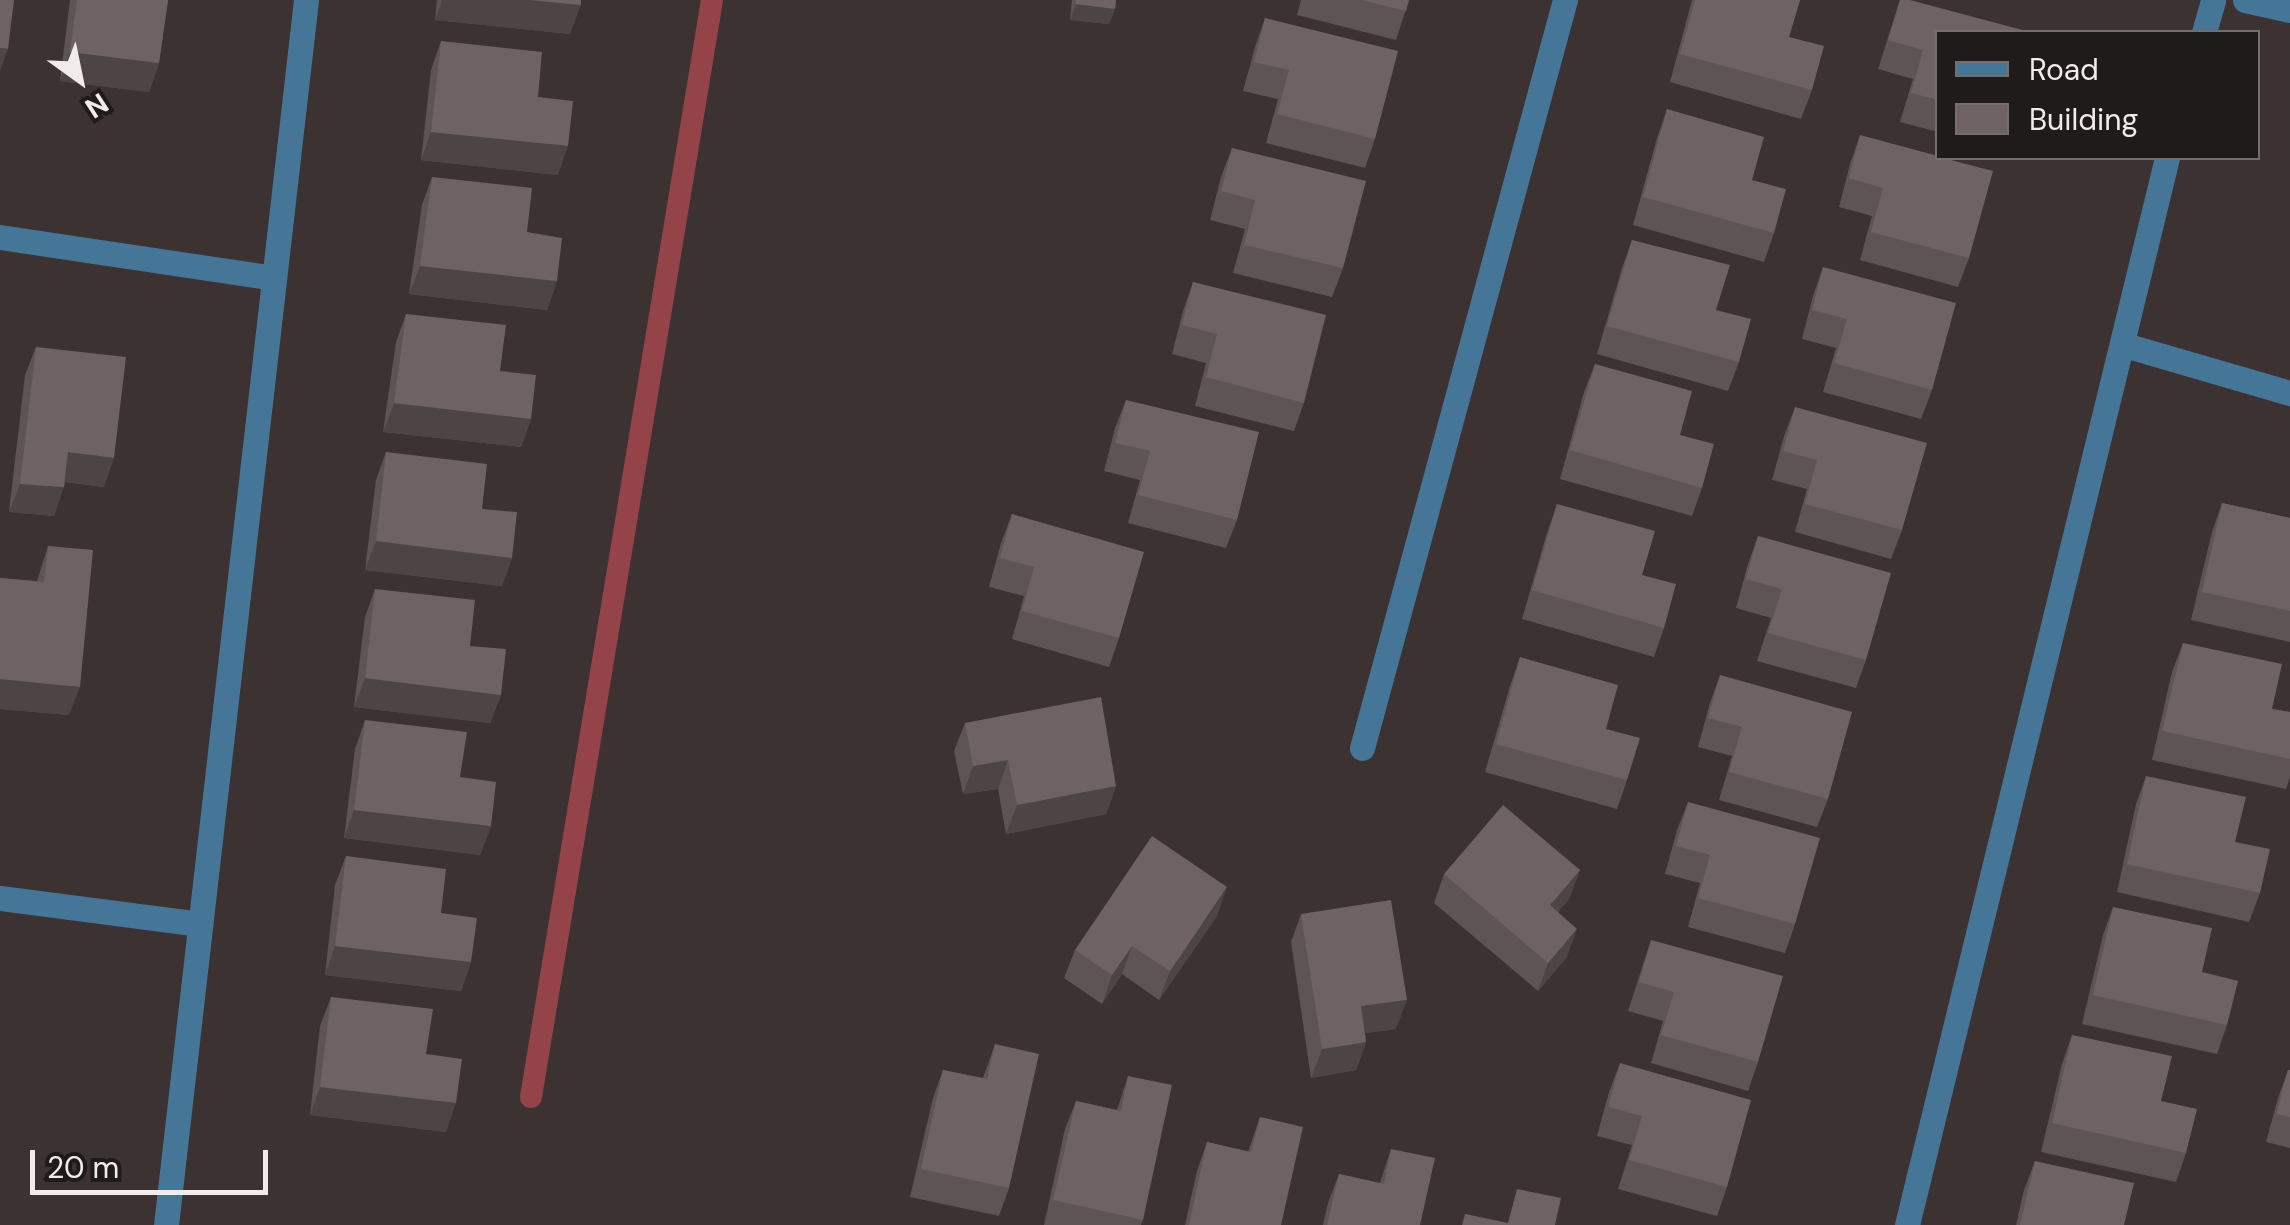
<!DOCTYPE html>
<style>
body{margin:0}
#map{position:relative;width:2290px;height:1225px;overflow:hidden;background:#3c3232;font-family:"DM Sans",sans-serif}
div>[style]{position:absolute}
.stream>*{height:22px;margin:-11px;padding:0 11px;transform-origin:11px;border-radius:11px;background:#944448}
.street>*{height:25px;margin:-12.5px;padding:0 12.5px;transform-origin:12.5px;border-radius:12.5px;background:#457698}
.wall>*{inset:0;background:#5f5454}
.shaded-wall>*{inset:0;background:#4d4545}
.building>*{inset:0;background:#6e6262}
span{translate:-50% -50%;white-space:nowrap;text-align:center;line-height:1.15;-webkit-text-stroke:8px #201b1b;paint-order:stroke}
.legend{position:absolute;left:1935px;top:30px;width:325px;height:130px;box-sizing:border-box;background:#201b1b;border:2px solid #746e6e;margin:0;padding:12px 18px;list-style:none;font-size:30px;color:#f2ebeb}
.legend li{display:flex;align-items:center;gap:20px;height:50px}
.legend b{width:50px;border:2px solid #746e6e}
.north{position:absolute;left:30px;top:30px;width:100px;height:100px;-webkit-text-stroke:8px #201b1b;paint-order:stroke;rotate:147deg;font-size:28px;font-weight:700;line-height:40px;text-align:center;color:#f2ebeb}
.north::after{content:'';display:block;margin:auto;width:35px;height:45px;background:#f2ebeb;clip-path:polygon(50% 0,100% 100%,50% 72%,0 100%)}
.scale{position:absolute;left:30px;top:1150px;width:238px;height:45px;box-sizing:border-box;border:5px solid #f2ebeb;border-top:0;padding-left:12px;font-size:30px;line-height:35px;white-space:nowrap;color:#f2ebeb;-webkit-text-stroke:8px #201b1b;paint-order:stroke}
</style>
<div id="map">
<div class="stream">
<i style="left:531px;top:1097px;width:1112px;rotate:-80.63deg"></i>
</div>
<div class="street">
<i style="left:2245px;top:0;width:46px;rotate:12.5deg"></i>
<i style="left:2204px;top:32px;width:33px;rotate:-74deg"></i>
<i style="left:0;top:237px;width:277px;rotate:8.5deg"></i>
<i style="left:2128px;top:346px;width:169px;rotate:16.2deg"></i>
<i style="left:1362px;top:748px;width:775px;rotate:-74.82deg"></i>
<i style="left:0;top:898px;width:202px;rotate:7.4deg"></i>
<i style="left:166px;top:1225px;width:1233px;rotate:-83.48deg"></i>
<i style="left:1907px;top:1225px;width:1098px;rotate:-76.31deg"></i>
</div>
<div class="wall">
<i style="clip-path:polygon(70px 0,168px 0,159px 63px,149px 92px,60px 81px)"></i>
<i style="clip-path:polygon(437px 0,581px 0,570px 34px,435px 20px)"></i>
<i style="clip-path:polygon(1072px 0,1116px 0,1115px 9px,1109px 24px,1070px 20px)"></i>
<i style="clip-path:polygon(1301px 0,1409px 0,1396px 40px,1297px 15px)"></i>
<i style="clip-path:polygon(1692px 0,1800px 0,1789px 37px,1812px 90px,1801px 119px,1670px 82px)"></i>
<i style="clip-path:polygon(1900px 0,1938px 32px,1938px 132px,1900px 122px,1913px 79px,1878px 69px)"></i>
<i style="clip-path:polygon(1265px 18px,1375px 139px,1365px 168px,1266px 143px,1278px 99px,1243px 91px,1255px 47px)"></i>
<i style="clip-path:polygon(441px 41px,538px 97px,558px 175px,421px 160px,431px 70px)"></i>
<i style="clip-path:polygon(1667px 109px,1752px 180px,1774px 233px,1764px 262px,1633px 225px,1657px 138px)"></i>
<i style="clip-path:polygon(1860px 135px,1969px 258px,1958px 287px,1860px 260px,1872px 216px,1839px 207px,1850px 164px)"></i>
<i style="clip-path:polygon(1232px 148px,1343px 268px,1332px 297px,1233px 273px,1245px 229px,1210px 220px,1221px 177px)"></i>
<i style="clip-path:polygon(432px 177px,527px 232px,557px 281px,547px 310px,409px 294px,422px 205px)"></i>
<i style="clip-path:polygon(1632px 240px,1716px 310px,1739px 362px,1728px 391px,1597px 354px,1622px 268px)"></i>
<i style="clip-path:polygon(1823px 267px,1932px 390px,1921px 419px,1823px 392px,1836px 348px,1802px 339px,1813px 296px)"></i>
<i style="clip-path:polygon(1193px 282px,1304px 403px,1294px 431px,1195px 406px,1206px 363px,1172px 354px,1183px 311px)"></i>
<i style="clip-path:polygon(406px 314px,500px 371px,531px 419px,521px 447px,383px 432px,396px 342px)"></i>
<i style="clip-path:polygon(36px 347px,104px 487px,65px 482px,54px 516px,9px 512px,25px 375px)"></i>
<i style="clip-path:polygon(1595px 364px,1680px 435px,1702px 488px,1692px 516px,1560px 479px,1584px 392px)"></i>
<i style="clip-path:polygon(1126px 400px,1237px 520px,1226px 548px,1128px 523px,1140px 480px,1104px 471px,1115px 428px)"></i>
<i style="clip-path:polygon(1795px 407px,1902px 530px,1891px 559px,1795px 532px,1807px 489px,1772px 480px,1784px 436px)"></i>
<i style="clip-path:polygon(386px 452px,482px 509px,512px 558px,502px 586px,365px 570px,376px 480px)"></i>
<i style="clip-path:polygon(2222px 503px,2290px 518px,2290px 642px,2191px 620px,2212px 532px)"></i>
<i style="clip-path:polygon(1557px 504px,1642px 575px,1664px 628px,1654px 657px,1522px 619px,1547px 533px)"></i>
<i style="clip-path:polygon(1012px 514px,1119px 638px,1109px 667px,1012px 639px,1024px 596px,989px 587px,1001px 543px)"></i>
<i style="clip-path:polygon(1758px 536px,1866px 660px,1856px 688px,1757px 661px,1771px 618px,1736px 608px,1748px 564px)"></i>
<i style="clip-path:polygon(48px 546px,69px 715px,0 709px,0 578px,37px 581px)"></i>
<i style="clip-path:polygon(375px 589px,470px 646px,501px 695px,490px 723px,354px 707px,365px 617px)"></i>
<i style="clip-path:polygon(2183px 643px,2272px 709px,2290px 712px,2290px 777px,2286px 789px,2152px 760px,2172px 672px)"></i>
<i style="clip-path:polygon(1520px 657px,1606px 729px,1627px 780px,1617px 809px,1485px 772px,1510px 686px)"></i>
<i style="clip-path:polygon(1720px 675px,1828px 799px,1817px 827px,1719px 800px,1732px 756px,1698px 747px,1710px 703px)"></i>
<i style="clip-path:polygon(365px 720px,460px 777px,491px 826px,480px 855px,344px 838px,355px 749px)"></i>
<i style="clip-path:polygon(965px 723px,1116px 786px,1106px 814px,1006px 834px,998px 789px,963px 794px,954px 751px)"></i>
<i style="clip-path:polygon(2146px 776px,2235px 842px,2260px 893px,2249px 922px,2117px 892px,2136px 804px)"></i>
<i style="clip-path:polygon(1688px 802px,1795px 924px,1785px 953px,1688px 927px,1700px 883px,1665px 874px,1677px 830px)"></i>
<i style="clip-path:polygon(346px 856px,441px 913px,471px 962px,461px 991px,325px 975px,335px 885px)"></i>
<i style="clip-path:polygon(1580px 870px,1569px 899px,1558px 912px,1567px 957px,1538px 991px,1434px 903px,1444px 874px)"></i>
<i style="clip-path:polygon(2113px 907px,2202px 972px,2227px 1025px,2217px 1054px,2082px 1024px,2103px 935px)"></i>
<i style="clip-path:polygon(1301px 914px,1396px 1029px,1365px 1033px,1366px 1042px,1356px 1070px,1311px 1078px,1291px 942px)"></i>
<i style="clip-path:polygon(1217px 916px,1159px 1000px,1122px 974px,1102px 1004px,1064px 978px,1075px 950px)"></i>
<i style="clip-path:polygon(1651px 940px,1758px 1062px,1748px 1091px,1651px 1063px,1663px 1021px,1628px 1011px)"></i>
<i style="clip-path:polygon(331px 997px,426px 1054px,446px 1132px,310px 1115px,320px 1026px)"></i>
<i style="clip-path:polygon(2072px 1035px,2161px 1101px,2186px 1153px,2176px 1182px,2041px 1152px,2062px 1064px)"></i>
<i style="clip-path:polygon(995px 1044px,1009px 1188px,999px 1216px,910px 1197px,933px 1098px,943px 1070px,983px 1078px)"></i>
<i style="clip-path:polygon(1620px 1063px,1727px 1187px,1717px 1216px,1618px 1189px,1632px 1145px,1597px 1136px,1609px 1092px)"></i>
<i style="clip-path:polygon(2288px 1070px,2290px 1070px,2290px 1148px,2266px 1142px,2278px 1098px)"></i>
<i style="clip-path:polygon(1128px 1076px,1143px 1220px,1141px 1225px,1044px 1225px,1065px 1129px,1076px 1101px,1117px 1110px)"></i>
<i style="clip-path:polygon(1260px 1117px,1281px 1225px,1185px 1225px,1197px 1171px,1207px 1142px,1248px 1152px)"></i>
<i style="clip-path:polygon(1391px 1149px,1420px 1225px,1323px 1225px,1328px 1203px,1339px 1174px,1380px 1183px)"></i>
<i style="clip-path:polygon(2035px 1161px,2124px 1225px,2016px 1225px,2024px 1190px)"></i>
</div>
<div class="shaded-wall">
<i style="clip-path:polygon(442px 0,530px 0,581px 5px,570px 34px,435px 20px)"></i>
<i style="clip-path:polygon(1076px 4px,1115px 9px,1109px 24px,1070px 20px)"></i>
<i style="clip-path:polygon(0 48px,8px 49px,0 71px)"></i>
<i style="clip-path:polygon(70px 52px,159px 63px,149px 92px,60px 81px)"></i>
<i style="clip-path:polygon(431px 132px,568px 146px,558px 175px,421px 160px)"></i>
<i style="clip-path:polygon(420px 266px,557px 281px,547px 310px,409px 294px)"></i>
<i style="clip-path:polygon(394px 403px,531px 419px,521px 447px,383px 432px)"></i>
<i style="clip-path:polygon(68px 452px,114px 458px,104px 487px,58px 481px)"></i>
<i style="clip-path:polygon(20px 484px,64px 487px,54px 516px,9px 512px)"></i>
<i style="clip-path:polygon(376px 541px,512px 558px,502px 586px,365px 570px)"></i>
<i style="clip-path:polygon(365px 678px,501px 695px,490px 723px,354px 707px)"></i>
<i style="clip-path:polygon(0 679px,80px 687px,69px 715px,0 709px)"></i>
<i style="clip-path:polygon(1008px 760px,998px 789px,963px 794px,973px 766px)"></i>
<i style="clip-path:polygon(1116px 786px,1106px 814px,1006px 834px,1017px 805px)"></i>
<i style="clip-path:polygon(354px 810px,491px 826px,480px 855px,344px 838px)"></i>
<i style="clip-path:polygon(1580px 870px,1569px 899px,1540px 934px,1550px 905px)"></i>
<i style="clip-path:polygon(1227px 887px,1217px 916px,1159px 1000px,1170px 971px)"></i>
<i style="clip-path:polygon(1577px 929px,1567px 957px,1538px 991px,1548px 963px)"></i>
<i style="clip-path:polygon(335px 946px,471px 962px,461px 991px,325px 975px)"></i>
<i style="clip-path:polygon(1132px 946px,1122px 974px,1102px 1004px,1112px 975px)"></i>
<i style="clip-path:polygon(1407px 1000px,1396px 1029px,1351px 1035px,1361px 1006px)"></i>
<i style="clip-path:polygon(1366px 1042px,1356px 1070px,1311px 1078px,1322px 1049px)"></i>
<i style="clip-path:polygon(320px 1087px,456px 1103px,446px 1132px,310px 1115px)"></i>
</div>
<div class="building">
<i style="clip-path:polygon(0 0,14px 0,8px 49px,0 48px)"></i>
<i style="clip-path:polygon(77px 0,168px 0,159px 63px,70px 52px)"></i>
<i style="clip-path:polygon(530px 0,581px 0,581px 5px)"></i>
<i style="clip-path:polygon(1076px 0,1116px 0,1115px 9px,1076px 4px)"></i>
<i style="clip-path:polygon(1362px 0,1409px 0,1406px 11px)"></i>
<i style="clip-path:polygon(1695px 0,1800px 0,1789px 37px,1824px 46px,1812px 90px,1680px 54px)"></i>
<i style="clip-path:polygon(1900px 0,1910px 0,2030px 32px,1938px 32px,1938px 100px,1911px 93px,1923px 50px,1888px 40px)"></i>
<i style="clip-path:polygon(1265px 18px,1398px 51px,1375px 139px,1277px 114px,1289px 70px,1254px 62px)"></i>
<i style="clip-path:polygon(441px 41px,542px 52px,538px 97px,573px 101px,568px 146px,431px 132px)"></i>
<i style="clip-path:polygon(1667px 109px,1764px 137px,1752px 180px,1786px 189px,1774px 233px,1643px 197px)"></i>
<i style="clip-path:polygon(1860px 135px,1938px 156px,1938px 158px,1943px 158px,1993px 171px,1969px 258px,1871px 232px,1883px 188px,1849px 178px)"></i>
<i style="clip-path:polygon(1232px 148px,1366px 181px,1343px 268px,1244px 245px,1255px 200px,1221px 191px)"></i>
<i style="clip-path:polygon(432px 177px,532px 188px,527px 232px,562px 238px,557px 281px,420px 266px)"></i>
<i style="clip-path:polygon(1632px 240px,1730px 265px,1716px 310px,1751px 319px,1739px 362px,1607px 326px)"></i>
<i style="clip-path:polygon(1823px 267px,1956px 303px,1932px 390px,1834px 363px,1847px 319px,1812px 310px)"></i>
<i style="clip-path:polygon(1193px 282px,1326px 315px,1304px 403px,1206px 377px,1217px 334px,1182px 325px)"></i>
<i style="clip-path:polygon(406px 314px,506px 325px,500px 371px,536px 375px,531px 419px,394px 403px)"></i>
<i style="clip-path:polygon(36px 347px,126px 357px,114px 458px,68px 452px,64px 487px,20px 484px)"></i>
<i style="clip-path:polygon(1595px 364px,1692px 391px,1680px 435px,1714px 444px,1702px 488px,1570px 450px)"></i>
<i style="clip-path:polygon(1126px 400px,1259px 432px,1237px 520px,1138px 495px,1150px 451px,1115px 443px)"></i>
<i style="clip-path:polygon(1795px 407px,1927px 443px,1902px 530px,1805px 504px,1817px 460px,1783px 451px)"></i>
<i style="clip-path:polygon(386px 452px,487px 464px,482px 509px,517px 512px,512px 558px,376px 541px)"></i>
<i style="clip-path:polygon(2222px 503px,2290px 518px,2290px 611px,2202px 592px)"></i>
<i style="clip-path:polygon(1557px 504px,1655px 531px,1642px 575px,1676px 584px,1664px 628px,1532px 590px)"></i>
<i style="clip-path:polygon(1012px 514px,1144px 552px,1119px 638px,1022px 611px,1034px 567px,1000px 558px)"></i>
<i style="clip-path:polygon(1758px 536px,1891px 573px,1866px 660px,1768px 633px,1782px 589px,1746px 579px)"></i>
<i style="clip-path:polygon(48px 546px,93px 550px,80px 687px,0 679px,0 578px,44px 582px)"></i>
<i style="clip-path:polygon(375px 589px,475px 600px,470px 646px,506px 649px,501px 695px,365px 678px)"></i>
<i style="clip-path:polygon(2183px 643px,2282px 664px,2272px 709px,2290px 712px,2290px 759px,2162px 731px)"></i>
<i style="clip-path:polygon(1520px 657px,1618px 685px,1606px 729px,1640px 738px,1627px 780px,1496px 744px)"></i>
<i style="clip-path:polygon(1720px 675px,1852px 712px,1828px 799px,1729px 772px,1742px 727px,1708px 718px)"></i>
<i style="clip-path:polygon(1101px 697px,1116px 786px,1017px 805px,1008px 760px,973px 766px,965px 723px)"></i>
<i style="clip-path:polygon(365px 720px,467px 732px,460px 777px,496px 782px,491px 826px,354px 810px)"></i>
<i style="clip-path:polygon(2146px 776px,2246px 797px,2235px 842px,2270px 849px,2260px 893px,2127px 864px)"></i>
<i style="clip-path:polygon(1688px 802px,1820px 838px,1795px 924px,1698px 898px,1710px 855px,1676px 846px)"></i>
<i style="clip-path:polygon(1503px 805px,1580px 870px,1550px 905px,1577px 929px,1548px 963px,1444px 874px)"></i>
<i style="clip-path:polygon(1152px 836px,1227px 887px,1170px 971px,1132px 946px,1112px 975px,1075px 950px)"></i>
<i style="clip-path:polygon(346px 856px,446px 869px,441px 913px,477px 918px,471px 962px,335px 946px)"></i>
<i style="clip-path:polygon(1391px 900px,1407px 1000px,1361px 1006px,1366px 1042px,1322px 1049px,1301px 914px)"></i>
<i style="clip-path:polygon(2113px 907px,2212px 928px,2202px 972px,2238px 981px,2227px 1025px,2093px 995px)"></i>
<i style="clip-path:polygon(1651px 940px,1783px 976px,1758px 1062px,1661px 1035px,1674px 992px,1639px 982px)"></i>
<i style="clip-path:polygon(331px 997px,433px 1009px,426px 1054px,462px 1059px,456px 1103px,320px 1087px)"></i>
<i style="clip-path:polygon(2072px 1035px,2172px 1056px,2161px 1101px,2197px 1109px,2186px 1153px,2052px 1123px)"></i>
<i style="clip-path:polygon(995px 1044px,1039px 1054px,1009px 1188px,921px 1169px,943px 1070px,987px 1079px)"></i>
<i style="clip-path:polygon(1620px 1063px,1751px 1100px,1727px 1187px,1629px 1160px,1642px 1116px,1608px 1107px)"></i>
<i style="clip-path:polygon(2288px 1070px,2290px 1070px,2290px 1117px,2276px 1114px)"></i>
<i style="clip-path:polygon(1128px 1076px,1172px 1085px,1143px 1220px,1053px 1200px,1076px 1101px,1121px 1111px)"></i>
<i style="clip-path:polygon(1260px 1117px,1303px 1127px,1281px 1225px,1189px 1225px,1207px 1142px,1251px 1152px)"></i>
<i style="clip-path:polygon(1391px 1149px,1435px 1158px,1420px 1225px,1327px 1225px,1339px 1174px,1384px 1184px)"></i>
<i style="clip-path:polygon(2035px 1161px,2134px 1183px,2124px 1225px,2020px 1225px)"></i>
<i style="clip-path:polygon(1517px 1189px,1561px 1198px,1555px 1225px,1462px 1225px,1465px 1214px,1508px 1223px)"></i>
</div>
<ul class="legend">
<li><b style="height:12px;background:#457698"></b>Road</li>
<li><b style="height:28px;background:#6e6262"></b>Building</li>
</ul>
<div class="north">N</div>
<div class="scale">20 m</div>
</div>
